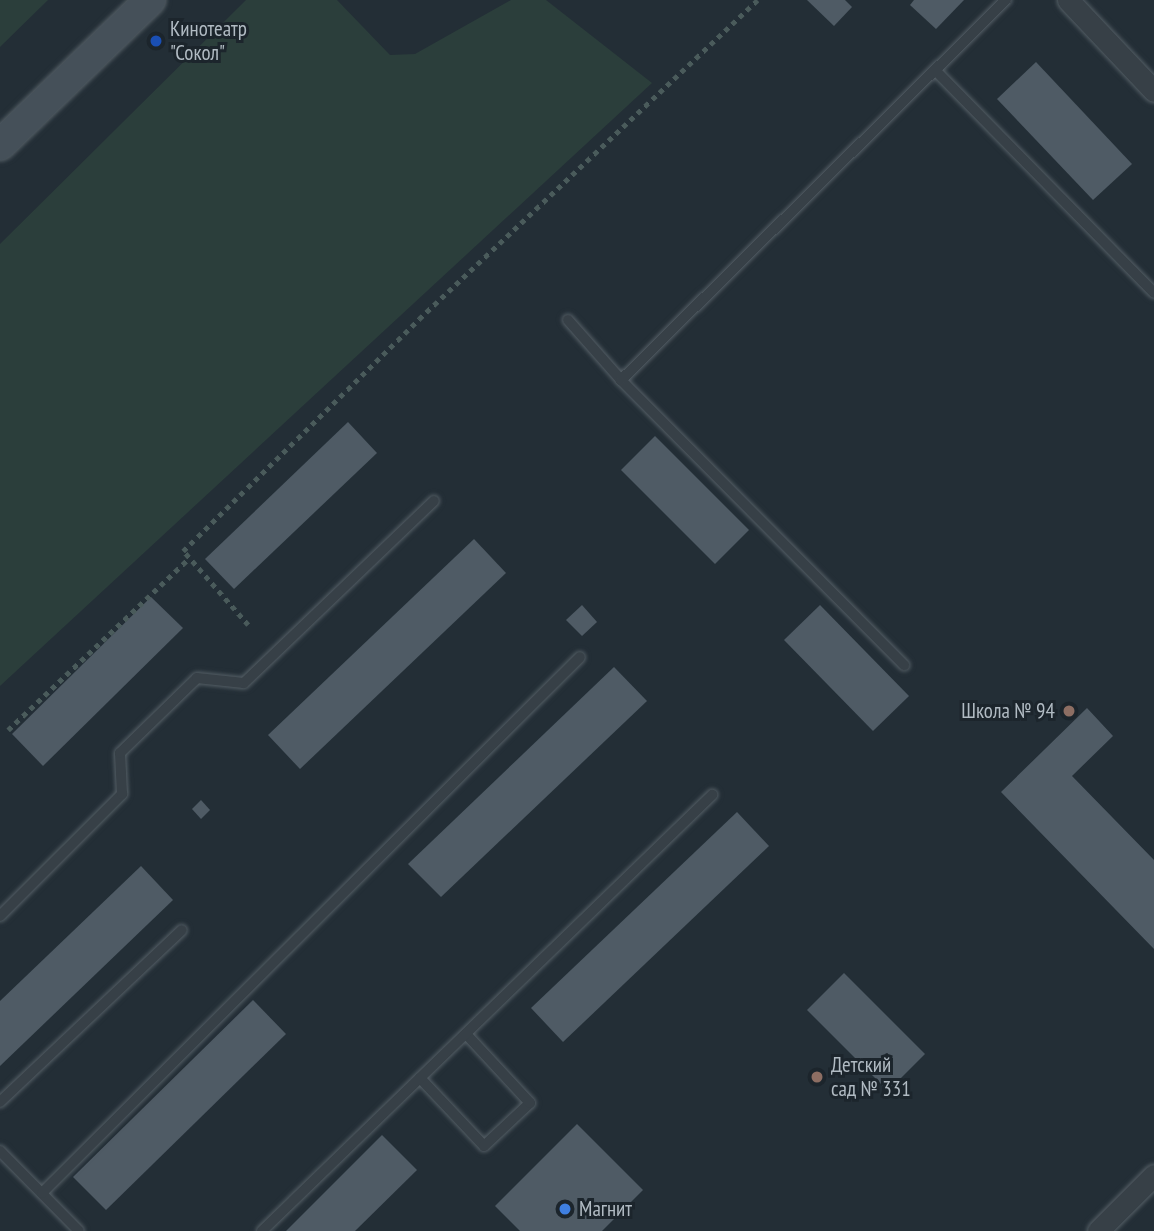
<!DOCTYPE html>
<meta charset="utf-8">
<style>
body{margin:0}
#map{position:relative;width:1154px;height:1231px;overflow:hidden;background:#232e36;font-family:"PT Sans Narrow",sans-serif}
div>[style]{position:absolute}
.green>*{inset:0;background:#2b3e3b}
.building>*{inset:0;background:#4f5b65}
.path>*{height:4.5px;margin-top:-2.25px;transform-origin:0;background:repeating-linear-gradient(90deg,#4a5b5b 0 5px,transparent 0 10px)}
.roads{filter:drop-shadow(0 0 2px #545e65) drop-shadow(0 0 2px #545e65)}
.service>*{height:10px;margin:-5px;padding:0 5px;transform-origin:5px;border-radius:5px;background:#374047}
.minor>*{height:21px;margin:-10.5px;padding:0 10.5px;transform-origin:10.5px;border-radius:10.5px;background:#374047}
.secondary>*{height:30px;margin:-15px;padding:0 15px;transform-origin:15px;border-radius:15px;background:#455059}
.dots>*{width:19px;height:19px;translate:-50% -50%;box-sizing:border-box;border:4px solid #1c252c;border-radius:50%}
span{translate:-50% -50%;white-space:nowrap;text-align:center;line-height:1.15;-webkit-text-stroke:6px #1c252c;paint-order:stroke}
.poi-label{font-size:21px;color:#b1bbc3}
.left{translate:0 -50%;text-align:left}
.right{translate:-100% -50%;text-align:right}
</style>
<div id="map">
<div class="green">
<i style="clip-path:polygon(0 0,48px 0,0 47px)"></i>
<i style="clip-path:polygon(246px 0,337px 0,390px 55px,415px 54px,511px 0,546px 0,652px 83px,0 686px,0 244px)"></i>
</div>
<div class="building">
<i style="clip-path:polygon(807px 0,845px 0,852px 7px,834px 26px)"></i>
<i style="clip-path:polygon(914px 0,964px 0,936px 29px,910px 5px)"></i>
<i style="clip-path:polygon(1036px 62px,1132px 164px,1093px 200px,997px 99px)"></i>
<i style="clip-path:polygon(348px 422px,377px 453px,234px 589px,205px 559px)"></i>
<i style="clip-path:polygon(655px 436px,749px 530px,715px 564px,621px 470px)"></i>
<i style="clip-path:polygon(474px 539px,506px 573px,300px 769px,268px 735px)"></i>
<i style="clip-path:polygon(151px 597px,183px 628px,43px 766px,12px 734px)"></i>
<i style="clip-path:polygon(582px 605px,597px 622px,582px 636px,566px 620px)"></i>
<i style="clip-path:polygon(820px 605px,909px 696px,873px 731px,784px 640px)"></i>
<i style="clip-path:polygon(614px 667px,647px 701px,441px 897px,408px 864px)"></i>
<i style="clip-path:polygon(1087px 708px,1113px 736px,1072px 776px,1154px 860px,1154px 949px,1001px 792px)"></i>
<i style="clip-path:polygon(201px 800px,210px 810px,201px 819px,192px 809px)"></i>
<i style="clip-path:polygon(737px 812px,769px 846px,563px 1042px,531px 1008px)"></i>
<i style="clip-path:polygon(141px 866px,173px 900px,0 1066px,0 1001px)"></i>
<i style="clip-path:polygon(844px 973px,925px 1054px,888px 1091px,807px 1010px)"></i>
<i style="clip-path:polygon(253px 1000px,286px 1034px,106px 1210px,73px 1177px)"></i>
<i style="clip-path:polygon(577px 1124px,643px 1190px,602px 1231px,520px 1231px,495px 1206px)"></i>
<i style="clip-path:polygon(382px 1135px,417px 1170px,355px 1231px,286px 1231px)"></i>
</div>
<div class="path">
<i style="left:248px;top:625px;width:98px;rotate:-131.3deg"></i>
<i style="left:183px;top:551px;width:331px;rotate:-44.5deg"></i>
<i style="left:419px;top:319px;width:465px;rotate:-43.3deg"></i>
<i style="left:8px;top:730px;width:250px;rotate:-43.5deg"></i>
</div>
<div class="roads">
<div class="service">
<i style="left:936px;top:71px;width:311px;rotate:45.5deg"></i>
<i style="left:568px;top:320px;width:80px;rotate:48.5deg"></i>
<i style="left:621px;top:380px;width:402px;rotate:45.2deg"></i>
<i style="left:621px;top:380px;width:541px;rotate:-44.63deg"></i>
<i style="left:0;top:916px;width:173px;rotate:-45deg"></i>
<i style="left:122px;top:794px;width:41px;rotate:-92.8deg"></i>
<i style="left:120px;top:753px;width:107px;rotate:-44.2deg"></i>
<i style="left:197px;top:678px;width:47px;rotate:6.1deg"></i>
<i style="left:244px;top:683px;width:263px;rotate:-43.8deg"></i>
<i style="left:420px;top:1078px;width:93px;rotate:46.7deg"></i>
<i style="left:484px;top:1146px;width:63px;rotate:-43.1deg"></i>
<i style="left:530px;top:1103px;width:94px;rotate:-132.8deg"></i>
<i style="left:0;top:1102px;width:250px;rotate:-43.4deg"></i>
<i style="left:0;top:1151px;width:112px;rotate:45.4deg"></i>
<i style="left:42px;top:1193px;width:759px;rotate:-44.89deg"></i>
<i style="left:262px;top:1231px;width:627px;rotate:-44.09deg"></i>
</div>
<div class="minor">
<i style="left:1068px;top:0;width:125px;rotate:46.6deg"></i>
<i style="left:1098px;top:1231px;width:79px;rotate:-45deg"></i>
</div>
<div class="secondary">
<i style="left:0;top:145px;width:209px;rotate:-44deg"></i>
</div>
</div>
<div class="dots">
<i style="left:156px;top:41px;background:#1a4fb4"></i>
<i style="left:1069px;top:711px;background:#8d6e63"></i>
<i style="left:817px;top:1077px;background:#8d6e63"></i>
<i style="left:565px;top:1209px;background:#3f7fe0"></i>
</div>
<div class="poi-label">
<span class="left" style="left:170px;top:41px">Кинотеатр<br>"Сокол"</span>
<span class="right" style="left:1055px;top:711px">Школа № 94</span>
<span class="left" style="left:831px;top:1077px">Детский<br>сад № 331</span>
<span class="left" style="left:579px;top:1209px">Магнит</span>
</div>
</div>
